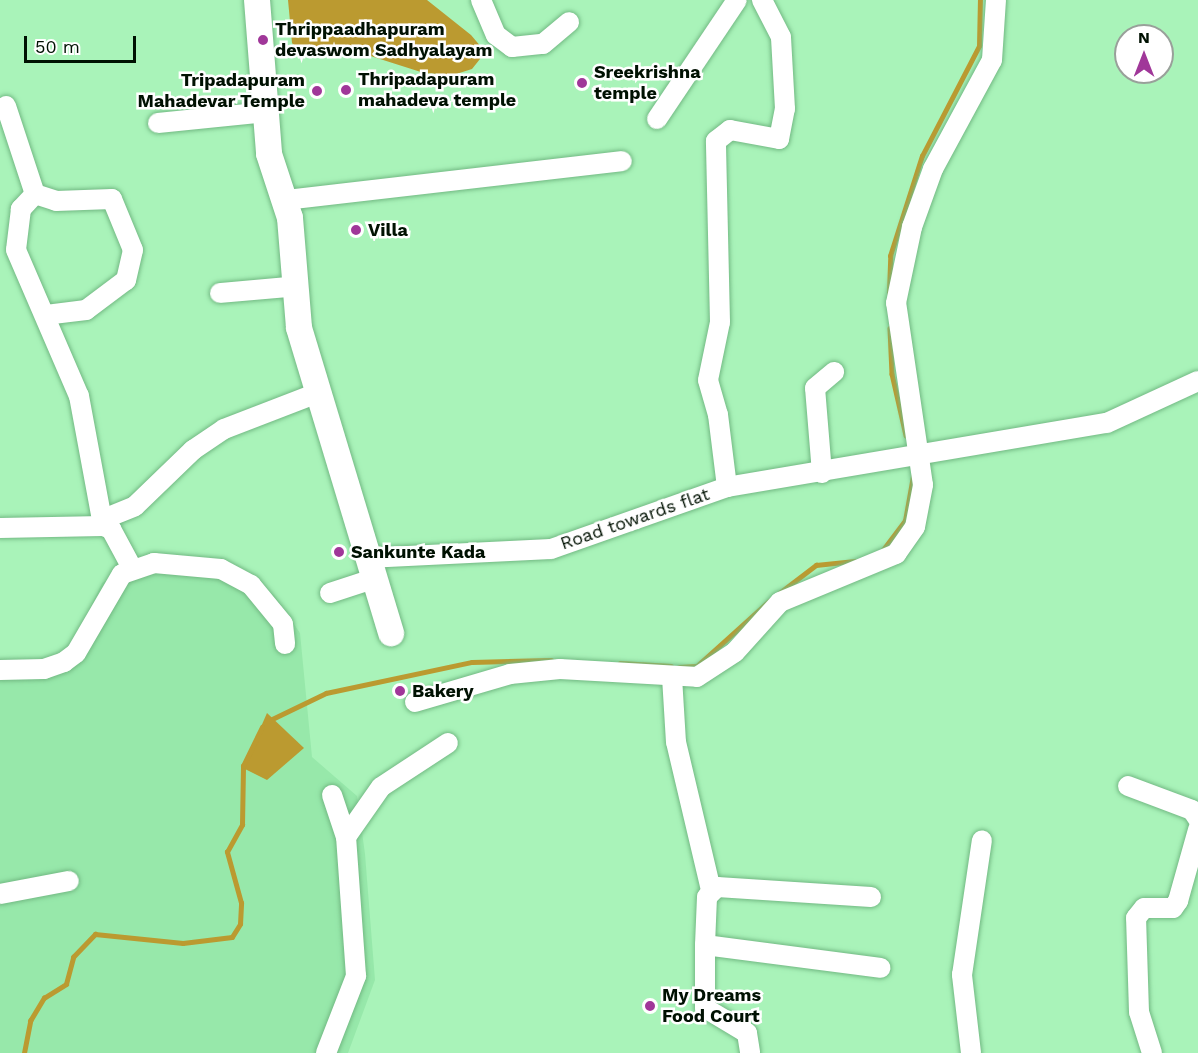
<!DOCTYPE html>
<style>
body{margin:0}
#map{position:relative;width:1198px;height:1053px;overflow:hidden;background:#a9f3b9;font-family:"Work Sans",sans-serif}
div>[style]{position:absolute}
.built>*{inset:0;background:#97e8aa}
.water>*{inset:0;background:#bb9a30}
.stream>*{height:4.5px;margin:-2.25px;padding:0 2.25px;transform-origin:2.25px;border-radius:2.25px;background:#bb9a30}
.roads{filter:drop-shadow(0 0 2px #72b983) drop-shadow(0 0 2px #72b983)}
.minor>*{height:20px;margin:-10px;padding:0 10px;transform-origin:10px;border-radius:10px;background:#fff}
.major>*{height:26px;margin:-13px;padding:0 13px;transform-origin:13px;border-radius:13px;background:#fff}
.dots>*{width:16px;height:16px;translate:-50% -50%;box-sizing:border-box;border:3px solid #fff;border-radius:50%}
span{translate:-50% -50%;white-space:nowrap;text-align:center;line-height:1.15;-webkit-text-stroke:5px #fff;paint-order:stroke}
.poi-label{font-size:18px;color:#001102;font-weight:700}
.left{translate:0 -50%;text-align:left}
.right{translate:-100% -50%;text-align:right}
.street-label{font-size:18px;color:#001102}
.north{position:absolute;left:1114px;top:24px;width:60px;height:60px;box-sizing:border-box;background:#fff;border:2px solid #99a09a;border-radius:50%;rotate:0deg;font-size:16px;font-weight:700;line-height:24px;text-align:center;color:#001102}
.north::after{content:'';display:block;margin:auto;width:21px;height:27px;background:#a03799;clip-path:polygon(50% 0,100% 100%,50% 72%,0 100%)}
.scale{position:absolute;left:24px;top:36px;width:112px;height:27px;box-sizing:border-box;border:3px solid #001102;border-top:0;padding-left:8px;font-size:18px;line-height:21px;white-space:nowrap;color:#001102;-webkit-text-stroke:4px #fff;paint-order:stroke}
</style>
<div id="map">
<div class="built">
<i style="clip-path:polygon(145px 557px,240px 577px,274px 595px,300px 633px,312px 757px,357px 796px,365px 854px,375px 980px,348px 1053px,0 1053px,0 666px,67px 657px,102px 583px)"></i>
</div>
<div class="water">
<i style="clip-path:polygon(288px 0,427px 0,471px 35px,482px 48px,480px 59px,472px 69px,453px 75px,424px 73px,358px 52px,301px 54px,292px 43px)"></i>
<i style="clip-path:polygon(267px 713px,304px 748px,267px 780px,243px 768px)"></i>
</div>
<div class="stream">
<i style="left:889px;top:293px;width:37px;rotate:-88deg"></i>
<i style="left:890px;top:256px;width:105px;rotate:-72.3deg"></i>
<i style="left:922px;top:156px;width:124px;rotate:-62.6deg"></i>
<i style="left:979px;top:46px;width:46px;rotate:-88.8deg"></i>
<i style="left:890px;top:328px;width:46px;rotate:87.5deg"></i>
<i style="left:892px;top:374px;width:63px;rotate:77.1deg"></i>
<i style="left:882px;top:551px;width:38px;rotate:-53deg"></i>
<i style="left:905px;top:521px;width:46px;rotate:-79.9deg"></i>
<i style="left:778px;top:594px;width:48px;rotate:-37.3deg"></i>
<i style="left:816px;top:565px;width:39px;rotate:-6deg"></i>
<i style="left:620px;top:663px;width:51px;rotate:3.4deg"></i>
<i style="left:679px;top:667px;width:18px;rotate:-3deg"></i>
<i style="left:697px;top:666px;width:97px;rotate:-42.1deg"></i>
<i style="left:268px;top:721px;width:64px;rotate:-25.8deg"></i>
<i style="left:326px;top:693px;width:149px;rotate:-12deg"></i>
<i style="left:472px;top:662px;width:79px;rotate:-1.5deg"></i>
<i style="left:24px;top:1053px;width:33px;rotate:-79deg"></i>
<i style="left:30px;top:1021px;width:27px;rotate:-59deg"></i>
<i style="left:44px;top:998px;width:26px;rotate:-32deg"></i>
<i style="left:66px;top:984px;width:28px;rotate:-75deg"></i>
<i style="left:73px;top:957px;width:32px;rotate:-46deg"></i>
<i style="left:95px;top:934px;width:88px;rotate:5.8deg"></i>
<i style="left:183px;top:943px;width:49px;rotate:-7deg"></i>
<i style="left:232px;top:937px;width:15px;rotate:-58deg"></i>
<i style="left:240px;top:924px;width:21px;rotate:-87deg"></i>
<i style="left:241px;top:903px;width:53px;rotate:-105.4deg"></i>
<i style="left:227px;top:852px;width:31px;rotate:-61deg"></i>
<i style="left:242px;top:825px;width:59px;rotate:-89deg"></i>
<i style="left:243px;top:766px;width:43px;rotate:-64deg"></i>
</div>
<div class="roads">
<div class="minor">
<i style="left:481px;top:0;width:38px;rotate:67deg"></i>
<i style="left:496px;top:35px;width:20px;rotate:37deg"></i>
<i style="left:512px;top:47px;width:31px;rotate:-6deg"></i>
<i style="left:543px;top:44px;width:34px;rotate:-40deg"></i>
<i style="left:6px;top:106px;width:93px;rotate:71.8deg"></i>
<i style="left:35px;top:194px;width:21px;rotate:133deg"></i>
<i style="left:21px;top:209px;width:41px;rotate:97deg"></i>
<i style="left:16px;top:250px;width:159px;rotate:66.7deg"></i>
<i style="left:79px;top:396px;width:132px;rotate:79.5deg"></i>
<i style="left:103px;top:526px;width:9px;rotate:21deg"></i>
<i style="left:111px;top:529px;width:44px;rotate:61.7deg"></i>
<i style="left:657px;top:119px;width:143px;rotate:-56.1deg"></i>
<i style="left:158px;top:123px;width:109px;rotate:-5.8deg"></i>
<i style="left:35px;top:194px;width:22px;rotate:18deg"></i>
<i style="left:56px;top:201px;width:56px;rotate:-2deg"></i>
<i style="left:112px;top:199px;width:55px;rotate:67.6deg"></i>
<i style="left:133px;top:250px;width:31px;rotate:103deg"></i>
<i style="left:126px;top:280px;width:50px;rotate:143.1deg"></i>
<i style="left:86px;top:310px;width:40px;rotate:172.9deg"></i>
<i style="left:286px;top:200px;width:338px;rotate:-6.6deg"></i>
<i style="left:220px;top:293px;width:78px;rotate:-5.1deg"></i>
<i style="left:822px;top:473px;width:85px;rotate:-94.7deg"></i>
<i style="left:815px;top:388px;width:25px;rotate:-40deg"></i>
<i style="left:727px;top:487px;width:385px;rotate:-9.6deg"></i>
<i style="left:1107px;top:423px;width:100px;rotate:-24.8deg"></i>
<i style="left:0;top:528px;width:103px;rotate:-1.1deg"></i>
<i style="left:103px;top:526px;width:9px;rotate:-69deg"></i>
<i style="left:106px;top:518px;width:31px;rotate:-22deg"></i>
<i style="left:135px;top:506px;width:81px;rotate:-44deg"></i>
<i style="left:193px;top:450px;width:37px;rotate:-34deg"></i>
<i style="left:224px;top:429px;width:103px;rotate:-21.1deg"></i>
<i style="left:367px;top:558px;width:184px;rotate:-2.8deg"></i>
<i style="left:551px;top:549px;width:187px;rotate:-19.4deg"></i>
<i style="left:727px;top:487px;width:73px;rotate:-97.1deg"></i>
<i style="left:718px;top:415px;width:36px;rotate:-106deg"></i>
<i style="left:708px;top:380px;width:59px;rotate:-78.3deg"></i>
<i style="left:720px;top:322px;width:181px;rotate:-91.3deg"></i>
<i style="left:716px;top:141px;width:18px;rotate:-38deg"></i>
<i style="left:730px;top:130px;width:50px;rotate:10.4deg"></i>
<i style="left:779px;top:139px;width:31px;rotate:-79deg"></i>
<i style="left:785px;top:109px;width:72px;rotate:-93.2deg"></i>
<i style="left:781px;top:37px;width:42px;rotate:-117.2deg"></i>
<i style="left:330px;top:593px;width:45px;rotate:-18deg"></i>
<i style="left:0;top:670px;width:44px;rotate:-1.3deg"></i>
<i style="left:44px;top:669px;width:21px;rotate:-19deg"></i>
<i style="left:64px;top:662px;width:15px;rotate:-37deg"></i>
<i style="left:76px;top:653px;width:91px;rotate:-59.8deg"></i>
<i style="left:122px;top:574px;width:34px;rotate:-19deg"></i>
<i style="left:154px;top:563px;width:67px;rotate:5.1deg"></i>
<i style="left:221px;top:569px;width:34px;rotate:28deg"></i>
<i style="left:251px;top:585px;width:50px;rotate:50.6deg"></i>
<i style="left:283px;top:624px;width:20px;rotate:84deg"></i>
<i style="left:672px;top:677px;width:65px;rotate:86.5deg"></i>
<i style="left:676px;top:742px;width:152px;rotate:76.7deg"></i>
<i style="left:415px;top:702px;width:99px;rotate:-16.4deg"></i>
<i style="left:510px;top:674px;width:50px;rotate:-5.7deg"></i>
<i style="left:560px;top:669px;width:137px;rotate:3.3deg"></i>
<i style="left:697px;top:677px;width:45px;rotate:-33.3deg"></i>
<i style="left:735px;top:652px;width:67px;rotate:-48deg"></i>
<i style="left:780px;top:602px;width:126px;rotate:-22.5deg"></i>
<i style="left:896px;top:554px;width:33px;rotate:-55deg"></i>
<i style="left:915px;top:527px;width:43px;rotate:-79.2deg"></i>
<i style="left:923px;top:485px;width:184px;rotate:-98.4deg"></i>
<i style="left:896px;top:303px;width:78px;rotate:-78.1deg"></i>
<i style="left:912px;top:227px;width:62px;rotate:-70.1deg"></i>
<i style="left:933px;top:169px;width:124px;rotate:-61.6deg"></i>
<i style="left:992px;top:60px;width:60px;rotate:-86.2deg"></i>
<i style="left:1128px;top:786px;width:68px;rotate:20.6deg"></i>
<i style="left:1192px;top:810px;width:11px;rotate:56deg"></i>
<i style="left:332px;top:795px;width:44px;rotate:71.6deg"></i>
<i style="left:346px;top:837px;width:61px;rotate:-55deg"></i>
<i style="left:381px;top:787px;width:80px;rotate:-33.3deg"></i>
<i style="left:0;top:894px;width:70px;rotate:-10.7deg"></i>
<i style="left:871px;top:897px;width:154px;rotate:-176.3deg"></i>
<i style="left:717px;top:887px;width:14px;rotate:135deg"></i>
<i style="left:707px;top:897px;width:48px;rotate:92.4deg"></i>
<i style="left:705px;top:945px;width:177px;rotate:7.4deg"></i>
<i style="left:705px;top:945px;width:63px;rotate:90deg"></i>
<i style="left:705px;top:1008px;width:49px;rotate:30.8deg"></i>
<i style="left:747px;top:1033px;width:20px;rotate:81deg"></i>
<i style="left:326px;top:1053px;width:83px;rotate:-68.7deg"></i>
<i style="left:356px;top:976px;width:139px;rotate:-94.1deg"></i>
<i style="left:971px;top:1053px;width:79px;rotate:-96.6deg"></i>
<i style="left:962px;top:975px;width:136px;rotate:-81.6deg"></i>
<i style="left:1152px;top:1053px;width:43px;rotate:-107.6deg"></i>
<i style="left:1139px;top:1012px;width:94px;rotate:-91.8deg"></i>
<i style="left:1136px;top:918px;width:13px;rotate:-51deg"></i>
<i style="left:1144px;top:908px;width:29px"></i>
<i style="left:1173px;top:908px;width:9px;rotate:-54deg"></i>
<i style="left:1178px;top:901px;width:74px;rotate:-74.3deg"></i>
</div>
<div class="major">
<i style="left:257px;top:0;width:154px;rotate:85.5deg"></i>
<i style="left:269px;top:154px;width:67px;rotate:71.8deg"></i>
<i style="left:290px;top:218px;width:110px;rotate:85.3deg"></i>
<i style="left:299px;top:328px;width:319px;rotate:73.2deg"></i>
</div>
</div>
<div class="dots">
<i style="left:263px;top:40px;background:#a03799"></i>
<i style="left:582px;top:83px;background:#a03799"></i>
<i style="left:346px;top:90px;background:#a03799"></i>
<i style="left:317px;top:91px;background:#a03799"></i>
<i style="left:356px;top:230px;background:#a03799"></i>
<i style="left:339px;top:552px;background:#a03799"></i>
<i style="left:400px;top:691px;background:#a03799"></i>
<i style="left:650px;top:1006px;background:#a03799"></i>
</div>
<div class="poi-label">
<span class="left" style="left:275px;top:40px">Thrippaadhapuram<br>devaswom Sadhyalayam</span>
<span class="left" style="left:594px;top:83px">Sreekrishna<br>temple</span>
<span class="left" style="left:358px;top:90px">Thripadapuram<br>mahadeva temple</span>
<span class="right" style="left:305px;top:91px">Tripadapuram<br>Mahadevar Temple</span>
<span class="left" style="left:368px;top:230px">Villa</span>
<span class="left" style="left:351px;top:552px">Sankunte Kada</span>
<span class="left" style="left:412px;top:691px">Bakery</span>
<span class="left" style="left:662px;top:1006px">My Dreams<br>Food Court</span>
</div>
<div class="street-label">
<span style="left:635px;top:519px;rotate:-19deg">Road towards flat</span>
</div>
<div class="north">N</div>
<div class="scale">50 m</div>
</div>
